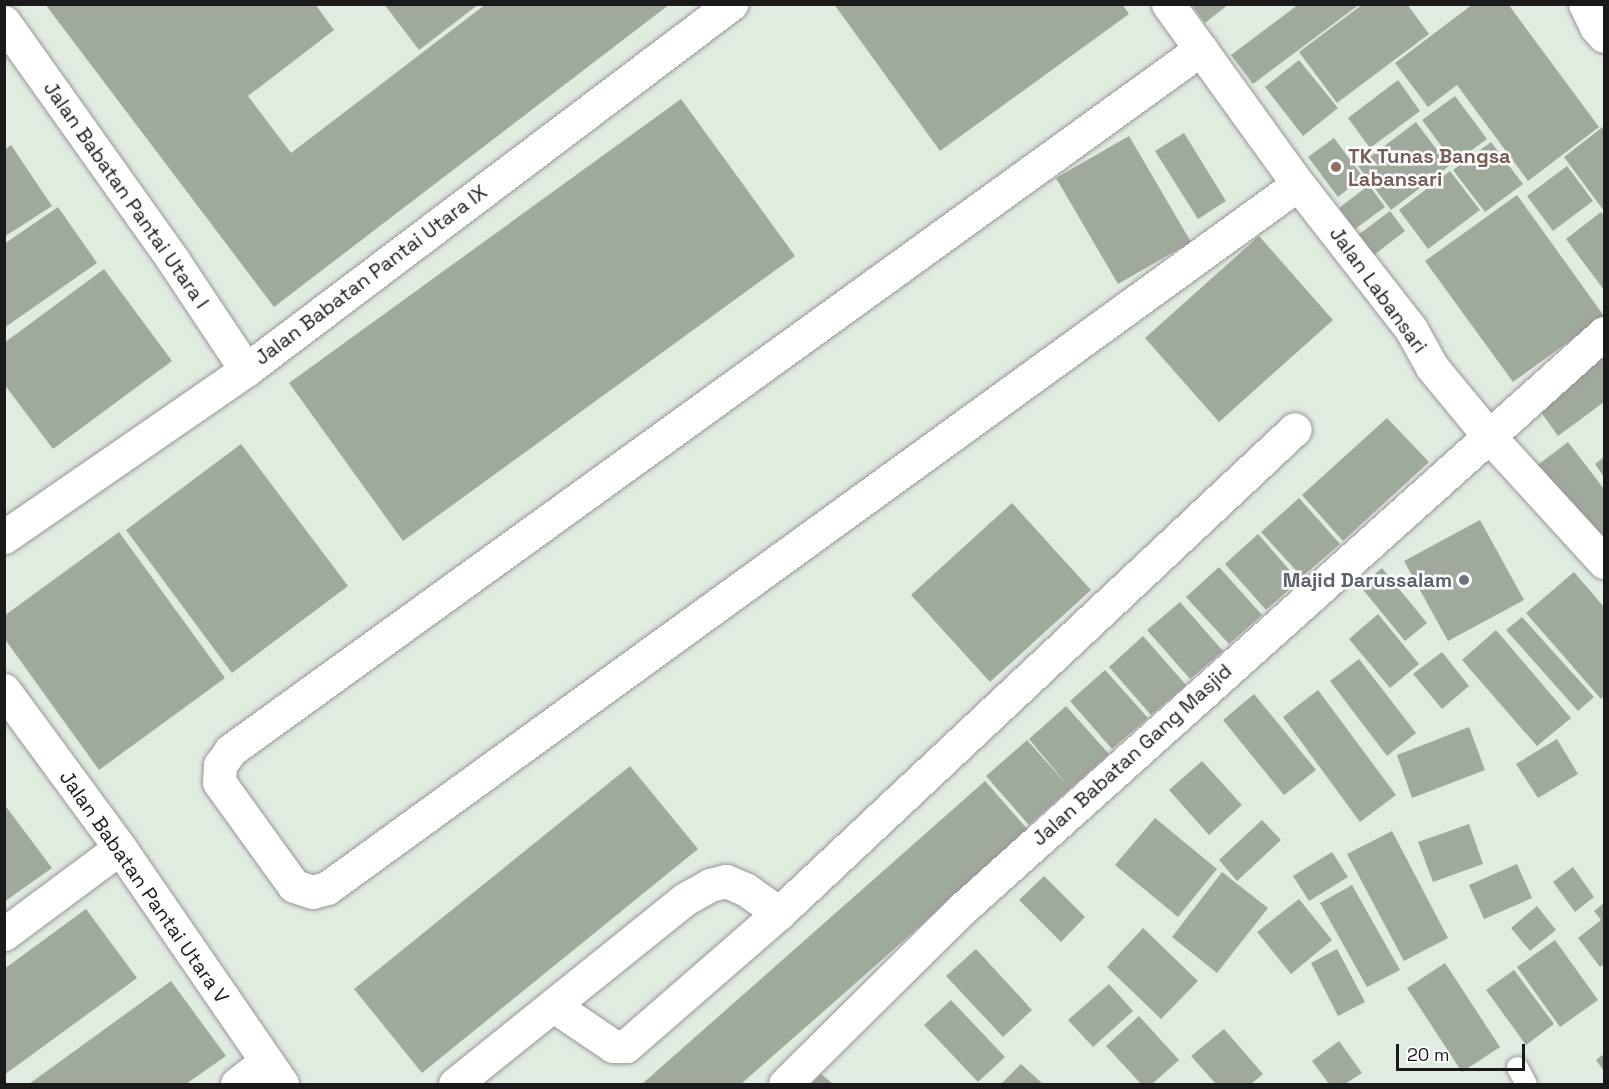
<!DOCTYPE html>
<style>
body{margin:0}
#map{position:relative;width:1609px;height:1089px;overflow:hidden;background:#e1ece0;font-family:"Space Grotesk",sans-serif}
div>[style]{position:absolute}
.building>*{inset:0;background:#a0aa9c}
.roads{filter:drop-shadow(0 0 2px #979797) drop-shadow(0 0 2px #979797)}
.lane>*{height:21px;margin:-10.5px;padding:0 10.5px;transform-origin:10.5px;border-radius:10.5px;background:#fff}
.street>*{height:33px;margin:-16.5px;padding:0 16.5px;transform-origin:16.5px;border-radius:16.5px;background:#fff}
.dots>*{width:16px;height:16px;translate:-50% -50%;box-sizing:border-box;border:3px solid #fff;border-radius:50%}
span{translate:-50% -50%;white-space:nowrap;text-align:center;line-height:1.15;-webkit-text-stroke:5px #fff;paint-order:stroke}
.education-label{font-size:20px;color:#785e54;font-weight:700}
.left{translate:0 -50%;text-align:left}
.street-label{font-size:20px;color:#1a1a1a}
.worship-label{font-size:20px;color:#5b616d;font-weight:700}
.right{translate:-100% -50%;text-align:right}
.frame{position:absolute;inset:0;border:6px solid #1a1a1a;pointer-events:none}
.scale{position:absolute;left:1396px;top:1044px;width:129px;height:27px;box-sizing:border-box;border:3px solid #1a1a1a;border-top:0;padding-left:8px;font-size:18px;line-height:21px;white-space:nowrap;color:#1a1a1a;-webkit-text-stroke:4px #fff;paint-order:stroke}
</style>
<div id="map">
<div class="building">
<i style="clip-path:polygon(45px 4px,315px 4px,334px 30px,248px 96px,291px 153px,486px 4px,670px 4px,274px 307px)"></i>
<i style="clip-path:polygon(384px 4px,479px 4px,419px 50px)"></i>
<i style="clip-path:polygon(834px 4px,1122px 4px,1129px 14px,940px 151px)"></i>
<i style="clip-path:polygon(1191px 4px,1229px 4px,1205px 23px)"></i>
<i style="clip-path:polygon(1299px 4px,1360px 4px,1253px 84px,1231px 55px)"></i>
<i style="clip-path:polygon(1363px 4px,1407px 4px,1429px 34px,1337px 103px,1299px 52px)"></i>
<i style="clip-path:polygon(1473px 4px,1508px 4px,1599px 127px,1528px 181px,1457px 85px,1428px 107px,1395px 63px)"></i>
<i style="clip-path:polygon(1299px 60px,1338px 108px,1303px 136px,1265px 87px)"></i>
<i style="clip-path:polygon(1398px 80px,1420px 111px,1370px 148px,1348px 118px)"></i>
<i style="clip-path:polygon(1455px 96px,1487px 139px,1454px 163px,1422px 120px)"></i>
<i style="clip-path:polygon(681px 99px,795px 256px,403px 541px,289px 383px)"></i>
<i style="clip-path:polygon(1416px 122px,1449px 166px,1391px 210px,1358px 166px)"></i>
<i style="clip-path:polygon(1604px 126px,1604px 211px,1564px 157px)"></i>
<i style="clip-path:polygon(1184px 133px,1226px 201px,1198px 219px,1155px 151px)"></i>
<i style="clip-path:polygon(1129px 136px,1191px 242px,1118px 284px,1056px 178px)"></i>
<i style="clip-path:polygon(1334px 138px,1363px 177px,1338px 197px,1308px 157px)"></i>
<i style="clip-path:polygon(1491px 142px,1523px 184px,1485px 212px,1453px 170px)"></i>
<i style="clip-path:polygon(11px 145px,52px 206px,4px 237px,4px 150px)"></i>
<i style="clip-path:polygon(1567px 166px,1593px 201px,1553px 231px,1527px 196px)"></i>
<i style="clip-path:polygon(1450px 171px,1480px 210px,1428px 249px,1399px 210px)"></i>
<i style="clip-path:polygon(1369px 185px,1385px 207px,1355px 229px,1339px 208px)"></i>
<i style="clip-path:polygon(1517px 195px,1604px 316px,1513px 382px,1425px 261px)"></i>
<i style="clip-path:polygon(58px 207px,97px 263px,4px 328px,4px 244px)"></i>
<i style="clip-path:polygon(1390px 211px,1405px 231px,1374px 255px,1358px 235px)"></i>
<i style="clip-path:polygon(1601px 212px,1604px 216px,1604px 290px,1566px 239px)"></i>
<i style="clip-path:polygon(1259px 236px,1333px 320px,1219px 422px,1145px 338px)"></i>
<i style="clip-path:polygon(104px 269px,172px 361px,53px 449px,4px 384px,4px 343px)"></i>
<i style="clip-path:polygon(1604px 356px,1604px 402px,1558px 436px,1536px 405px)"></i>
<i style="clip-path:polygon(1387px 418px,1429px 462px,1343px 541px,1302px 495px)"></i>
<i style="clip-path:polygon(1568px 442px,1604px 489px,1604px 535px,1594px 543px,1535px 467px)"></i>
<i style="clip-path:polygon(241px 444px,348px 586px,232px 673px,126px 530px)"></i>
<i style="clip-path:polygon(1604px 457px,1604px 477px,1595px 464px)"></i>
<i style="clip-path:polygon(1299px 498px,1340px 544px,1302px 577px,1261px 532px)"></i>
<i style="clip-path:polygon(1012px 503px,1091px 590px,990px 682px,911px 595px)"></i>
<i style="clip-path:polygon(1480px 520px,1524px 600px,1448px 641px,1404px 561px)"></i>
<i style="clip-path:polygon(119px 532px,225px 678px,99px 770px,4px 638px,4px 616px)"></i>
<i style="clip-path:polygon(1258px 534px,1299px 581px,1266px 610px,1225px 564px)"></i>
<i style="clip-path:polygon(1219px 567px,1262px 615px,1229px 644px,1186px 597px)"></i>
<i style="clip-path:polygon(1382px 568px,1427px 623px,1405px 641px,1360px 586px)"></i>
<i style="clip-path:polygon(1574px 572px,1604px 607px,1604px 696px,1601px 699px,1526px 613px)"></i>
<i style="clip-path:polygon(1180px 602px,1223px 651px,1190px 679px,1147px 630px)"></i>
<i style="clip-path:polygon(1378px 614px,1419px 664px,1390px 688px,1349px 639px)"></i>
<i style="clip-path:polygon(1522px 617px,1594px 697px,1578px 711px,1506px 630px)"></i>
<i style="clip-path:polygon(1496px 630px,1571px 718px,1537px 746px,1462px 660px)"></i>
<i style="clip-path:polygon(1143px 636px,1186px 685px,1151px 715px,1109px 667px)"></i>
<i style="clip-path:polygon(1442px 652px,1469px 686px,1442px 709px,1413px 674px)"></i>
<i style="clip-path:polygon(1359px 659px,1416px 733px,1387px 756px,1330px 681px)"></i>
<i style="clip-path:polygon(1105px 670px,1148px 718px,1112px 749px,1070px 701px)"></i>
<i style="clip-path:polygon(1318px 690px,1396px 795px,1360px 822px,1283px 717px)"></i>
<i style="clip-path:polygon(1254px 694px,1316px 770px,1284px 795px,1223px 720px)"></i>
<i style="clip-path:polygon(1066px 706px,1109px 754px,1029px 825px,986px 776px,1027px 740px,1068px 786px,1029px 739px)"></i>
<i style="clip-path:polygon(1469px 727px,1485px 770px,1412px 798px,1397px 755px)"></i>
<i style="clip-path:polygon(1557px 739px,1578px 774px,1538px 798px,1516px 764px)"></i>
<i style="clip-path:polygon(1202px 761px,1242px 805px,1209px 835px,1169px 790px)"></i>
<i style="clip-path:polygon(630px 766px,698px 849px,422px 1073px,354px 989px)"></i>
<i style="clip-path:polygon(985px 781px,1028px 830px,840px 997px,741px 1084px,642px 1084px)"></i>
<i style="clip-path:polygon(4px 804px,52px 868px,4px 902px)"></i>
<i style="clip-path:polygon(1155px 818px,1217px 869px,1178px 917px,1115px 865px)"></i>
<i style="clip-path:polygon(1262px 820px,1281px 840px,1237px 881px,1219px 860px)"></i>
<i style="clip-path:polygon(1469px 824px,1483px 864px,1433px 882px,1418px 842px)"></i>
<i style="clip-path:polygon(1392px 831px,1448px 938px,1404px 961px,1347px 854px)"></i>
<i style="clip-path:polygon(1332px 852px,1348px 877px,1309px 901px,1293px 876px)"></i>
<i style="clip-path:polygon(1517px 864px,1532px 898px,1484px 919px,1469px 885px)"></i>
<i style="clip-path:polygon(1573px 867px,1594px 897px,1575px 912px,1553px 882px)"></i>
<i style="clip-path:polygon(1222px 872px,1268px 908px,1217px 973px,1172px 937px)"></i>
<i style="clip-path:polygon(1044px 876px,1085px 917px,1061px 942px,1019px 900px)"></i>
<i style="clip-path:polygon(1352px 885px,1400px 970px,1367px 987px,1320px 903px)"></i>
<i style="clip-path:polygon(1299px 899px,1332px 940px,1291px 974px,1257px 932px)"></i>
<i style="clip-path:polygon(1604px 903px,1604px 964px,1600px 967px,1578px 938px,1601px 920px,1594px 911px)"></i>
<i style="clip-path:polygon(1537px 906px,1556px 930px,1530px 951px,1511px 928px)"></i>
<i style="clip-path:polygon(86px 909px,137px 978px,4px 1075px,4px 969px)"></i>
<i style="clip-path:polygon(1143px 928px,1198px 981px,1161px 1019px,1107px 967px)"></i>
<i style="clip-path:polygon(1555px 940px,1598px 1000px,1560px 1027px,1517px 967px)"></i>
<i style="clip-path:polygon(976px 949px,1032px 1010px,1003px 1037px,946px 976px)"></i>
<i style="clip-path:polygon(1337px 949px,1365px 1002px,1338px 1016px,1311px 963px)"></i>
<i style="clip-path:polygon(1445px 963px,1500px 1047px,1462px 1072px,1407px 988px)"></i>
<i style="clip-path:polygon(1514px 970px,1554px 1024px,1526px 1045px,1486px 990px)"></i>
<i style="clip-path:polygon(171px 981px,226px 1056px,186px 1084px,29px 1084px)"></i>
<i style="clip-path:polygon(1109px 984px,1133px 1011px,1093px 1047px,1068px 1020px)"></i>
<i style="clip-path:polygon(951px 1000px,1005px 1057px,978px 1082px,924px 1025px)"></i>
<i style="clip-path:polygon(1139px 1016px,1179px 1060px,1152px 1084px,1141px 1084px,1106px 1046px)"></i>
<i style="clip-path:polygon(1224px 1029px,1263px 1074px,1251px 1084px,1216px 1084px,1191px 1056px)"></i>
<i style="clip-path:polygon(1339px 1041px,1362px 1073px,1345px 1084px,1329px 1084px,1312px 1061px)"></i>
<i style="clip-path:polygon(1604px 1054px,1604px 1071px,1596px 1060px)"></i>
<i style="clip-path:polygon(1021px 1064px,1043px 1084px,1001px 1084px)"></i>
<i style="clip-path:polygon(821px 1074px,833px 1084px,811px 1084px)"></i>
</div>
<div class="roads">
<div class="lane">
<i style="left:1517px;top:1067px;width:19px;rotate:62deg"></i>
</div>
<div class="street">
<i style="left:1168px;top:4px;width:222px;rotate:54.2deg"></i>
<i style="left:1298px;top:184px;width:184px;rotate:52.1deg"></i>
<i style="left:1411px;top:329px;width:43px;rotate:61.1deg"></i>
<i style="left:1432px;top:367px;width:88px;rotate:50.5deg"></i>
<i style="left:1488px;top:435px;width:172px;rotate:47.6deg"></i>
<i style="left:1585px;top:4px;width:25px;rotate:64deg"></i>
<i style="left:1596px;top:27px;width:12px;rotate:48deg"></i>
<i style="left:4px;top:22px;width:292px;rotate:54.6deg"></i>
<i style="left:173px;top:260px;width:132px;rotate:56.4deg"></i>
<i style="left:1201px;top:49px;width:1197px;rotate:144.15deg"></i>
<i style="left:231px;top:750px;width:19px;rotate:126deg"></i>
<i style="left:220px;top:765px;width:17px;rotate:93deg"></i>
<i style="left:219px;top:782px;width:128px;rotate:54.2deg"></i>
<i style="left:294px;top:886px;width:19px;rotate:18deg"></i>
<i style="left:312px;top:892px;width:16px;rotate:-15deg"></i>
<i style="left:327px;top:888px;width:1199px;rotate:-35.94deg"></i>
<i style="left:4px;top:537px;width:294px;rotate:-34.6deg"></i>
<i style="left:246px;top:370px;width:608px;rotate:-37.04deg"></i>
<i style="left:4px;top:690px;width:196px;rotate:53.7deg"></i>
<i style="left:120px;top:848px;width:286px;rotate:55.5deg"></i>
<i style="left:4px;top:934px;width:144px;rotate:-36.6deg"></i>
<i style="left:554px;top:1006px;width:71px;rotate:34.1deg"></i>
<i style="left:613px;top:1046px;width:13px"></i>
<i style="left:626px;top:1046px;width:203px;rotate:-41deg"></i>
<i style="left:779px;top:913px;width:707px;rotate:-43.17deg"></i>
<i style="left:237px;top:1084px;width:36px;rotate:-38deg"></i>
<i style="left:455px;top:1084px;width:295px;rotate:-38.8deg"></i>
<i style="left:685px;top:899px;width:29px;rotate:-29deg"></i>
<i style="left:710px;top:885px;width:16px;rotate:-14deg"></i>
<i style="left:726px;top:881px;width:21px;rotate:23deg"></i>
<i style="left:745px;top:889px;width:42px;rotate:35.2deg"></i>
<i style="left:785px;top:1084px;width:250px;rotate:-44.7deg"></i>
<i style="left:963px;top:908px;width:861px;rotate:-41.89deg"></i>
</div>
</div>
<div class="dots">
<i style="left:1336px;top:167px;background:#8d6e63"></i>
<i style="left:1464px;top:580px;background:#6b7280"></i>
</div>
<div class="education-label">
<span class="left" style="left:1348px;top:168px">TK Tunas Bangsa<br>Labansari</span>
</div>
<div class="street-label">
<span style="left:126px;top:195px;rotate:55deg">Jalan Babatan Pantai Utara I</span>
<span style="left:371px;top:275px;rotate:-37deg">Jalan Babatan Pantai Utara IX</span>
<span style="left:1378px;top:290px;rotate:54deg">Jalan Labansari</span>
<span style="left:1132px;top:755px;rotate:-42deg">Jalan Babatan Gang Masjid</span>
<span style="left:144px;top:887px;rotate:55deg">Jalan Babatan Pantai Utara V</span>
</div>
<div class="worship-label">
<span class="right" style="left:1452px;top:580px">Majid Darussalam</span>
</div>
<div class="frame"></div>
<div class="scale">20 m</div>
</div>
